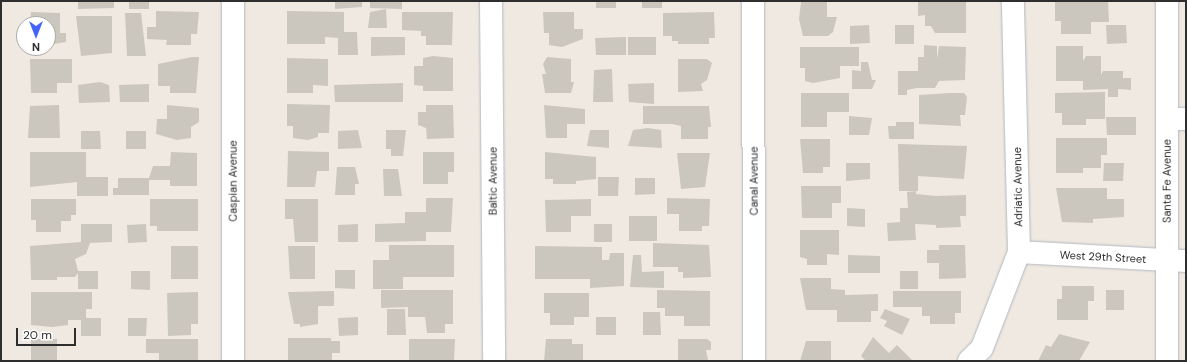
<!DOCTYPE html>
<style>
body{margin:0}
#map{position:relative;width:1187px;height:362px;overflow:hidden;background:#efe9e1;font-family:"DM Sans",sans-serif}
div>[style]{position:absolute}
.building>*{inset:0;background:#cbc7bf}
.roads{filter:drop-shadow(0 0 1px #b4b7c1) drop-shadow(0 0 1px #b4b7c1)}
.street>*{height:22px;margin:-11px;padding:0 11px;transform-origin:11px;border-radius:11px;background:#fff}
.secondary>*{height:22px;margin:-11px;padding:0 11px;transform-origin:11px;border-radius:11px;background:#fff}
span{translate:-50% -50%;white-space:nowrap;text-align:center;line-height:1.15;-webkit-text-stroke:4px #fff;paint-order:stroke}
.street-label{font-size:11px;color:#2e2e2e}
.frame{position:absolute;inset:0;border:2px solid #2e2e2e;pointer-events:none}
.north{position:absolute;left:16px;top:16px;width:40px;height:40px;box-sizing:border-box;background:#fff;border:1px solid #ababab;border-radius:50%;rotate:180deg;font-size:11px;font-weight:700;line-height:16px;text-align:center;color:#2e2e2e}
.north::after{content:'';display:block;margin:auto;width:14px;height:18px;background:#4264fb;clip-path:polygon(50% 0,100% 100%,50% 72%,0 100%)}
.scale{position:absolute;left:16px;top:328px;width:60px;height:18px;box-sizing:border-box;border:2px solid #2e2e2e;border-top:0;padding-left:5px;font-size:12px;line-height:14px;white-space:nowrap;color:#2e2e2e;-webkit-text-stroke:3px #fff;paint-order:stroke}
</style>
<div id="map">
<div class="building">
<i style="clip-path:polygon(78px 1px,114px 1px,114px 8px,78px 9px)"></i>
<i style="clip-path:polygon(129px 1px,149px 1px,149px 9px,129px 9px)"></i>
<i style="clip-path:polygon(335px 1px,362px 1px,362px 7px,335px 9px)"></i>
<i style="clip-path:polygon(370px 1px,402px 1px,402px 9px,370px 8px)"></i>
<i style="clip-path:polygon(596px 1px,616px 1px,616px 8px,596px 8px)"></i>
<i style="clip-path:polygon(642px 1px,662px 1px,662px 8px,642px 8px)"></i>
<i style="clip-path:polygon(918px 1px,966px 1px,966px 33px,935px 33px,931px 26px,925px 26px,925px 15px,918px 16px)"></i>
<i style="clip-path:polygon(1055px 1px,1108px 1px,1109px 22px,1091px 22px,1091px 34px,1061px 34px,1061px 21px,1055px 21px)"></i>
<i style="clip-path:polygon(801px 2px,827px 2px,827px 17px,837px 17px,833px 32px,828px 36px,803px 36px,799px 19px)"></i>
<i style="clip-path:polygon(386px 9px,387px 28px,368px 28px,370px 12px)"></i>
<i style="clip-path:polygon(156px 11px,199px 12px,197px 34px,191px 34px,191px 45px,166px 45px,167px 40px,147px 39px,147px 27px,156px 27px)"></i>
<i style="clip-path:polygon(287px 11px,344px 12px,344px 32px,357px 32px,358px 55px,338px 55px,338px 38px,325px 37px,325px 44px,287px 44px)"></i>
<i style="clip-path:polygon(31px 12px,60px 13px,60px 33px,66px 33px,66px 42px,48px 45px,48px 24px,30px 24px)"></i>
<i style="clip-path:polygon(402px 12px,453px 12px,452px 45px,426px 45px,426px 36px,421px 36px,421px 31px,402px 30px)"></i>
<i style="clip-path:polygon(543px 12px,574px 12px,574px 29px,583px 29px,583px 39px,562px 47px,549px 45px,549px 33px,544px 33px)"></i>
<i style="clip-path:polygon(714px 12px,715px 38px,709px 38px,709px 44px,678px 44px,678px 41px,672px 41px,672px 36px,663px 36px,663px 13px)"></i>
<i style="clip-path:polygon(125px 13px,141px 13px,146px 56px,127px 56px)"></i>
<i style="clip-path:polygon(76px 16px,112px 16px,112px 53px,81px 56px)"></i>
<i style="clip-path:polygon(869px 25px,870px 43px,850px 44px,850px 26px)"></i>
<i style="clip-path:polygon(895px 25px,914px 25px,914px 44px,895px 44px)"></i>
<i style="clip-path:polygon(1106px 25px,1126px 25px,1127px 43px,1107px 44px)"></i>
<i style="clip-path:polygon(371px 37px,405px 37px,405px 55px,371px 56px)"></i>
<i style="clip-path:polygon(626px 37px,626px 55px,596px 55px,595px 38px)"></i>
<i style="clip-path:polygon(628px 37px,656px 37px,656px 55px,628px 55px)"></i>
<i style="clip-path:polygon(924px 45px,937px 46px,937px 59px,939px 46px,966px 47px,965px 80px,939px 81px,935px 88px,917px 88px,907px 90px,907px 95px,898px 95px,898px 71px,918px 71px,918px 57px,924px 57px)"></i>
<i style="clip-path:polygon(1056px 46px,1083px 46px,1083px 61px,1086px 56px,1101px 56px,1101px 75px,1103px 71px,1123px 71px,1123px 78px,1131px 78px,1131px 90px,1118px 89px,1118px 97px,1108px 97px,1108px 89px,1083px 90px,1083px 81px,1056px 81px)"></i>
<i style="clip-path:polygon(800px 47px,859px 47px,859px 66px,840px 66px,840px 78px,813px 83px,805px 81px,805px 68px,800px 68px)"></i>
<i style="clip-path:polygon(433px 56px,453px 58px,453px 91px,423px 91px,423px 86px,414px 85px,414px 66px,423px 66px,423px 58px)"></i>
<i style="clip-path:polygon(192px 57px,199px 57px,196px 93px,170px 93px,170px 86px,158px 86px,158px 64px)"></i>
<i style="clip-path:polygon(547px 57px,571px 59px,571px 82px,574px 82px,571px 93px,545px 93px,542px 74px,546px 74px,543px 64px)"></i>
<i style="clip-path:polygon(287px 58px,328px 59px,328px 86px,313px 85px,313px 93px,287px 93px)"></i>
<i style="clip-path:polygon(30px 59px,72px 59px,72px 83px,57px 83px,57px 93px,31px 93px)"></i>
<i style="clip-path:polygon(678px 59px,707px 59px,712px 63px,707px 80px,701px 84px,703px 91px,678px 92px)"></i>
<i style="clip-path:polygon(861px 62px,868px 62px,872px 80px,876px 80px,872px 89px,852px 89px,852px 70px,861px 71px)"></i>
<i style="clip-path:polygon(612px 69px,613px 102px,593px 102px,594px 70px)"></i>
<i style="clip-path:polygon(100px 82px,109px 85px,110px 102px,79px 103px,78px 85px)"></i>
<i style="clip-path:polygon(403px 83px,403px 102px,335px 102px,334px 85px)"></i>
<i style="clip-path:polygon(654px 83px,654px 104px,629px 102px,628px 84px)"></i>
<i style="clip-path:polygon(149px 84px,149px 102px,120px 102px,119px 85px)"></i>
<i style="clip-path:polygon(1105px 92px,1105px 119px,1086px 119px,1086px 125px,1062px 125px,1062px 113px,1055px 113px,1055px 93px)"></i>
<i style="clip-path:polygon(801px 93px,849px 93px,849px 112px,827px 112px,827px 127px,801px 127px)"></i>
<i style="clip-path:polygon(950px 93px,964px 93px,967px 97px,965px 115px,960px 115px,961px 126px,919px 124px,919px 95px)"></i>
<i style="clip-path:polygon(287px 104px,330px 105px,329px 133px,318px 133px,318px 137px,308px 140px,293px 138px,293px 126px,287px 126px)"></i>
<i style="clip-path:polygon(59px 105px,60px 138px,28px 138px,30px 106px)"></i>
<i style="clip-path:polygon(167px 105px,199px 108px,199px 122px,191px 127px,191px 138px,177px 140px,156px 134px,157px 119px,167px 119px)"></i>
<i style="clip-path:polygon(426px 105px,453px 105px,454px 138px,427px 139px,426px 128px,418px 125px,418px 112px,426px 112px)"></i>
<i style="clip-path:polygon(544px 105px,585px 109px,585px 124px,567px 124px,567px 138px,546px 138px)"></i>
<i style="clip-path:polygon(643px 106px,709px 106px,711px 127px,708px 127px,708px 139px,681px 139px,681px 126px,672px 124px,643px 124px)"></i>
<i style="clip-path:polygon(849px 116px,872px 118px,869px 135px,849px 135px)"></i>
<i style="clip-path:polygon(1106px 117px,1136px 117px,1136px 135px,1107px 135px)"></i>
<i style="clip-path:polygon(896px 122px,914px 122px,914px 139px,889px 139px,888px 126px,896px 126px)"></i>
<i style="clip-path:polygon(648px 128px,661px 130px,662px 148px,628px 146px,633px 130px)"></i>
<i style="clip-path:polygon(358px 130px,362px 148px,338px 149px,338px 131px)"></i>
<i style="clip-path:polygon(386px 130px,406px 130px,403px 156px,391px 156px,391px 149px,386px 149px)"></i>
<i style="clip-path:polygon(590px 130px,609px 130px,609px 148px,587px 146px)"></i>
<i style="clip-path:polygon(81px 131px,100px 131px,101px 149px,81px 149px)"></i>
<i style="clip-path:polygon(126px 131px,146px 131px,146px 149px,126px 149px)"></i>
<i style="clip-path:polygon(1056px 138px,1107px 138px,1107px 155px,1101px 155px,1101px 168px,1083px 168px,1083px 173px,1056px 173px)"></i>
<i style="clip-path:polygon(800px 139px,830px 139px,830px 167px,823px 167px,823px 173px,803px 173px)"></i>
<i style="clip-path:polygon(898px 144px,967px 146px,964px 179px,918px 176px,918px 191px,899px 191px)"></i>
<i style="clip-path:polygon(288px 151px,329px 152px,329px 171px,317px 171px,315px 187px,287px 187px)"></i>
<i style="clip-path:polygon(30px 152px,86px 152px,86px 177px,108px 177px,108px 196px,77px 196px,77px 182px,30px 187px)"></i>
<i style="clip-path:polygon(171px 152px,197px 153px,197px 186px,170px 186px,170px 180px,149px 180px,149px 195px,113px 195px,113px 188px,118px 188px,118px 178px,149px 178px,153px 166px,170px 166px)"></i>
<i style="clip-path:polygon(423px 152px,454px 152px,454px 172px,448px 172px,448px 184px,423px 184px)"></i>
<i style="clip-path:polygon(545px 152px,596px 157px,596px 179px,576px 181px,576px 184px,553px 184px,553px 179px,545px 179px)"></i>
<i style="clip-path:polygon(677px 153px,710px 153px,705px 187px,681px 189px)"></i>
<i style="clip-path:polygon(846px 163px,870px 163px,870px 179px,846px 181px)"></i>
<i style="clip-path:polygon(1104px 163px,1124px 163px,1123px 181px,1103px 181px)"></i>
<i style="clip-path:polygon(337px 167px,355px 167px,359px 184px,355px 184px,355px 195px,335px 195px)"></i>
<i style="clip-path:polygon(383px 169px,398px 169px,402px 196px,384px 196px)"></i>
<i style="clip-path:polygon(598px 177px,619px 177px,618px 196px,598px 196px)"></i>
<i style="clip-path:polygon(635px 178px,655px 178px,655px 194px,635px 195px)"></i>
<i style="clip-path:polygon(801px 186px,841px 186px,841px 203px,832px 203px,832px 218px,802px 218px)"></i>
<i style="clip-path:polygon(1056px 188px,1107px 188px,1107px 199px,1124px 199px,1124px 217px,1093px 219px,1093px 223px,1062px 222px)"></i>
<i style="clip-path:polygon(916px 191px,916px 194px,936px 196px,966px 195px,966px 216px,960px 216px,961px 227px,936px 228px,936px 225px,915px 224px,916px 240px,888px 241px,887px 223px,900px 222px,900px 208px,908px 208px,907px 192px)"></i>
<i style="clip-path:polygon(426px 198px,453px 198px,451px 232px,426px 232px,426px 241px,375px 242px,375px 224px,405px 223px,405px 212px,426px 212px)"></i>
<i style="clip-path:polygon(667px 198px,710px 199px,709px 226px,702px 226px,702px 231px,679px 231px,679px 214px,667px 214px)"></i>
<i style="clip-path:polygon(31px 199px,76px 199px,76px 215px,71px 215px,71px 221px,61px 221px,61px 232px,36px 232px,36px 220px,31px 220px)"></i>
<i style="clip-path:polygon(150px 199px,198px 199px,198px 231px,157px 231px,157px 226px,150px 226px)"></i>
<i style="clip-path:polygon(285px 199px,318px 199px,318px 242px,295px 242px,293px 219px,285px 219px)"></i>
<i style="clip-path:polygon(591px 199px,591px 216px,571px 216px,571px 232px,546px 232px,545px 200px)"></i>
<i style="clip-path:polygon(847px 208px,865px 209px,865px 227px,847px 226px)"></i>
<i style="clip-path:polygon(629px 216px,657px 216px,657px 241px,629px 241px)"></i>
<i style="clip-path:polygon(81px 224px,112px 224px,112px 242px,90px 243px,86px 254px,75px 259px,78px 271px,98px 271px,98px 289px,78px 289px,78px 273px,75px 277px,57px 277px,57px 280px,31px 280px,30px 246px,81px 242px)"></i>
<i style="clip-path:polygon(146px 224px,147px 242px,128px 243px,127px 225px)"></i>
<i style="clip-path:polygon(358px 224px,358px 242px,338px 242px,338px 225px)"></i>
<i style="clip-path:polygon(594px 224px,612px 224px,612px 242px,594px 242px)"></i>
<i style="clip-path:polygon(800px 230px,839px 230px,839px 255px,827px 254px,827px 265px,807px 265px,807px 259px,800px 257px)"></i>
<i style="clip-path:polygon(653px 243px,709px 245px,711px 277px,683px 278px,683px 272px,678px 272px,678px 267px,653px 267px)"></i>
<i style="clip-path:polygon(389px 245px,454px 245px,454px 277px,403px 277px,403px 289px,373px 289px,373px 260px,389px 260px)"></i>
<i style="clip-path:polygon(939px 245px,965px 245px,966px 278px,939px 279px,939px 263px,927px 263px,927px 250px,939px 250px)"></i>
<i style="clip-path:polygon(171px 246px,198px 246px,198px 279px,171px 279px)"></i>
<i style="clip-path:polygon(288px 246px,315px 246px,315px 279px,290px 279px)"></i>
<i style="clip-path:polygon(535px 246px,602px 247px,602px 260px,609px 260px,610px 253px,624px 253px,624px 286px,590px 288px,590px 279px,535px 279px)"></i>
<i style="clip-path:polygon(633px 255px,641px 255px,642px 272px,664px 271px,664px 288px,630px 287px)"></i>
<i style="clip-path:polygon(848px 255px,880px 256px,880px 273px,848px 273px)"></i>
<i style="clip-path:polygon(335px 270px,355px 270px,355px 289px,335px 288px)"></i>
<i style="clip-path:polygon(131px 271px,150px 271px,150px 290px,131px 289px)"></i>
<i style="clip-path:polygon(900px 271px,918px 271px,918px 289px,900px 289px)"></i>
<i style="clip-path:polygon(800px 278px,831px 278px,831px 289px,845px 290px,845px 295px,878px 294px,878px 311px,871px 311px,871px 322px,837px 322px,837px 310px,806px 310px)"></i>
<i style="clip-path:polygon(1062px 286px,1094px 286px,1094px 301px,1088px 301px,1088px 320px,1057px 320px,1057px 299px,1062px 299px)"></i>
<i style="clip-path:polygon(381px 290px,453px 290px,453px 324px,445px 324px,445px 333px,427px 333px,425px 317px,408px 317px,408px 307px,381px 308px)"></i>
<i style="clip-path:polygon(657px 290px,710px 291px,710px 326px,684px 326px,684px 316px,665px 316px,665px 308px,657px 308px)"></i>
<i style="clip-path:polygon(1106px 290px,1124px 290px,1124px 310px,1106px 310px)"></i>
<i style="clip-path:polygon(334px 291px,334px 306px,318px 306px,318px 324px,300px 327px,300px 324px,294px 324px,288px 292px)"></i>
<i style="clip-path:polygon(893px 291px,961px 291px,961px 313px,955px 313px,955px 324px,930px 324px,930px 316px,922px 316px,922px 307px,893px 307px)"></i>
<i style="clip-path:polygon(31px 292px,92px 292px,92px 309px,86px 309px,86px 318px,101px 318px,101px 336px,81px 336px,81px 320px,68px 320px,68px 325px,52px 327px,31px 325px)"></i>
<i style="clip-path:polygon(198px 292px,198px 324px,191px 324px,191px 335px,168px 336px,167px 293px)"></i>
<i style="clip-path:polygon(544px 293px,589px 293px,589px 317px,574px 317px,574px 325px,550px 325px,550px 313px,544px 313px)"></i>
<i style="clip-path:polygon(387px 309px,405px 309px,406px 335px,387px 335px)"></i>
<i style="clip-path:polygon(885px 309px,910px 319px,902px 335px,884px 326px,887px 321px,880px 318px)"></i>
<i style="clip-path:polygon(643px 312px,660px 312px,661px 335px,643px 335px)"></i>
<i style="clip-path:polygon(358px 317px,358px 335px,339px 336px,338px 318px)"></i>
<i style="clip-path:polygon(596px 317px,616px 317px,616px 335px,596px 335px)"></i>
<i style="clip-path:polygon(128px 318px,147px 318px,146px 336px,128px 336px)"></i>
<i style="clip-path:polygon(1059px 334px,1090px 342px,1079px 361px,1038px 361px,1046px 345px,1051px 347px)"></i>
<i style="clip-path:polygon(873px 337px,889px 353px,897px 345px,913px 361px,866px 361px,861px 356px)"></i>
<i style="clip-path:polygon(288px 338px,331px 338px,331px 341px,340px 341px,340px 353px,332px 353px,332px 361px,288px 361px)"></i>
<i style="clip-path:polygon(31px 339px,57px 339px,57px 361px,31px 361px)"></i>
<i style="clip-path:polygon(146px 339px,198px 339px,198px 361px,159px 361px,159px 353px,146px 353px)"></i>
<i style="clip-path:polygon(409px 339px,455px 339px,454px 361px,409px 360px)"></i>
<i style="clip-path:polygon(546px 339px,572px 339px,572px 344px,583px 344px,583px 361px,544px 361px)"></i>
<i style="clip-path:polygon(678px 339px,707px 339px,711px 342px,711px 350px,706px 350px,708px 360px,678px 361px)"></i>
<i style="clip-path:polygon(806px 341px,831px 341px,831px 361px,800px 361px)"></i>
</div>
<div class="roads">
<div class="street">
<i style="left:233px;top:1px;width:360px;rotate:90deg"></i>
<i style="left:491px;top:1px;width:360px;rotate:89.5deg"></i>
<i style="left:753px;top:1px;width:360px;rotate:89.8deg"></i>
<i style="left:1167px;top:119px;width:19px"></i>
<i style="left:1019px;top:252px;width:167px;rotate:3.1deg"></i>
<i style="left:969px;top:361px;width:18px;rotate:-45deg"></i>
<i style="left:982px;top:348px;width:103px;rotate:-68.9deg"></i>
<i style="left:1019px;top:252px;width:251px;rotate:-91.4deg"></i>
</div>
<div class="secondary">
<i style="left:1167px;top:1px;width:360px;rotate:90deg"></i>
</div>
</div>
<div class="street-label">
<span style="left:233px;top:181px;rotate:-90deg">Caspian Avenue</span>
<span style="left:493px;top:181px;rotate:-90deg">Baltic Avenue</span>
<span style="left:754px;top:181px;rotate:-90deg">Canal Avenue</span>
<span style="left:1167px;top:181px;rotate:-90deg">Santa Fe Avenue</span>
<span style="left:1018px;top:187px;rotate:-91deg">Adriatic Avenue</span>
<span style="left:1103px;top:257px;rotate:3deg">West 29th Street</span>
</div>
<div class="frame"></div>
<div class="north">N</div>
<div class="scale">20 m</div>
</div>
